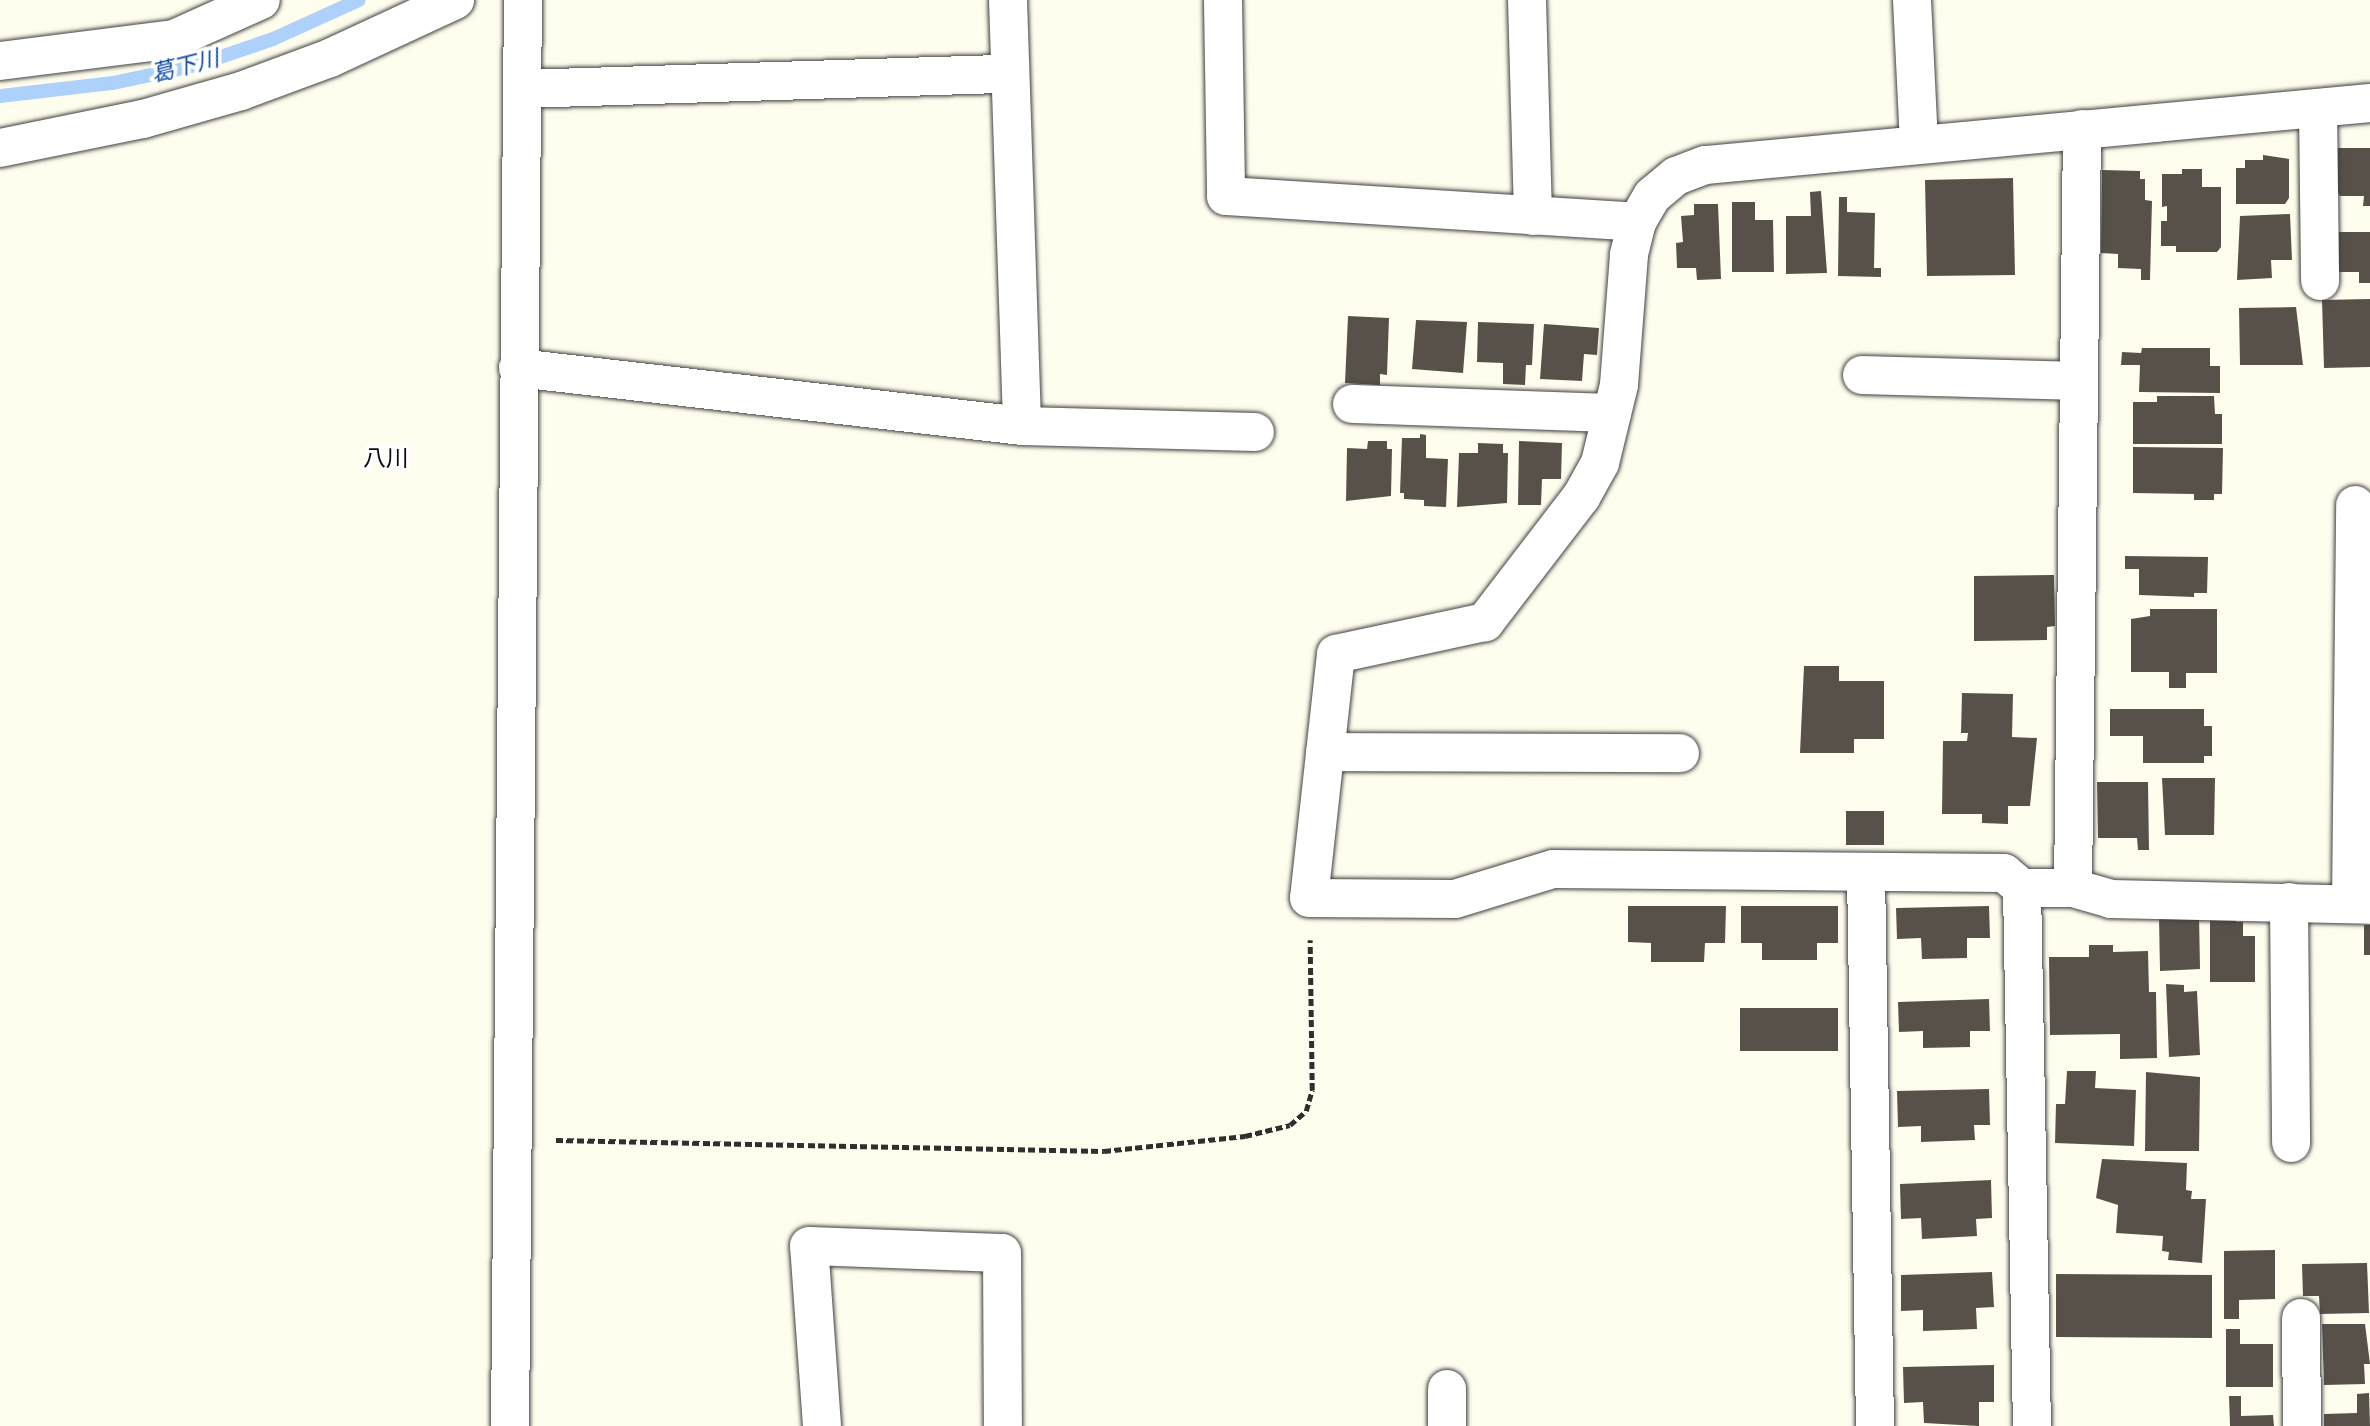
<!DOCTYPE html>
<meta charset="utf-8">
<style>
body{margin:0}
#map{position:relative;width:2370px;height:1426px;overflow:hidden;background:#fffeee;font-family:Bitter,"Noto Sans JP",serif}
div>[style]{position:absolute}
.stream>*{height:14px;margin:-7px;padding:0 7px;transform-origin:7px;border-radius:7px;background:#aed1fb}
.building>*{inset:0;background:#575149}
.path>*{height:4.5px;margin-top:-2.25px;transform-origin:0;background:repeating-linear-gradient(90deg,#2f2f2f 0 7px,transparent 0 10.5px)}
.roads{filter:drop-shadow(0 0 2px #404040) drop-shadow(0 0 2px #404040)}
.minor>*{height:38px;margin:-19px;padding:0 19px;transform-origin:19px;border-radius:19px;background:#fff}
span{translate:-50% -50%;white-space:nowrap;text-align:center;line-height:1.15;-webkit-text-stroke:7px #fff;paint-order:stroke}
.water-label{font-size:23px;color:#0c4ba9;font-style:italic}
.neighbourhood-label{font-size:23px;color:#0d0d0d}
</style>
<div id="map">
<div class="stream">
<i style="left:0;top:96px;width:114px;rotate:-6.6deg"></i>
<i style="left:113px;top:83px;width:86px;rotate:-12.1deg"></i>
<i style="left:197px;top:65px;width:80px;rotate:-18.9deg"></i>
<i style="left:273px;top:39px;width:94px;rotate:-24.4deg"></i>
</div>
<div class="building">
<i style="clip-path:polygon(2336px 148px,2370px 148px,2370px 206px,2363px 206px,2364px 196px,2340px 196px,2336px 190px)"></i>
<i style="clip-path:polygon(2263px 155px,2289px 159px,2289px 198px,2285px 204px,2236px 204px,2236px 168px,2245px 168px,2245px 160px,2263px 160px)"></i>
<i style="clip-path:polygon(2182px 169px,2202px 169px,2202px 187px,2221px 187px,2221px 247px,2217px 252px,2176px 252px,2176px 246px,2161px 246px,2161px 221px,2167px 221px,2167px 206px,2162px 207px,2162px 174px,2182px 174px)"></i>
<i style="clip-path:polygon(2102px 170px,2140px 171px,2140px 179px,2145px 179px,2145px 200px,2152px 201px,2150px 280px,2141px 280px,2141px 269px,2118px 268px,2118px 254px,2101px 253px)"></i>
<i style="clip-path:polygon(2013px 178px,2015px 275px,1927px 276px,1925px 180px)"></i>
<i style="clip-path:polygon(1821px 191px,1827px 273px,1786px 274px,1786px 216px,1811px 216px,1810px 192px)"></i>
<i style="clip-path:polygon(1839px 197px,1847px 197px,1847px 212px,1875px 213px,1874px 268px,1881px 268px,1881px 277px,1838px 276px)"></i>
<i style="clip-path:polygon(1732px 202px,1755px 202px,1755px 220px,1773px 220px,1774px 272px,1732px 272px)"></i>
<i style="clip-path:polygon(1694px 204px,1718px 204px,1721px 279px,1697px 280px,1696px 268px,1677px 268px,1676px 243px,1683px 242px,1681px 216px,1694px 215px)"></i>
<i style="clip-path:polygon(2290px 214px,2292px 260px,2271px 260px,2272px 278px,2237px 280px,2240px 216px)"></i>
<i style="clip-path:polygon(2337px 232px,2370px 232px,2370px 283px,2359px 283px,2359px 272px,2338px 272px)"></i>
<i style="clip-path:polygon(2370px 299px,2370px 367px,2324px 368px,2322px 300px)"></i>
<i style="clip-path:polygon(2296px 307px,2303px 365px,2240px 365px,2239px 308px)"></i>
<i style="clip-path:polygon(1348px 316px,1389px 318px,1387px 375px,1380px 374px,1380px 385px,1345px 383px)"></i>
<i style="clip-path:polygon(1416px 320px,1467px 322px,1463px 373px,1412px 369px)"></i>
<i style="clip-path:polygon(1478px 322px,1534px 324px,1532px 365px,1526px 365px,1525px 385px,1503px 384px,1503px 363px,1477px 362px)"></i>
<i style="clip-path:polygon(1544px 324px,1599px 328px,1597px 355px,1584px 354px,1582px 381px,1540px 379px)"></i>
<i style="clip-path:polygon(2142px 348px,2210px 348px,2210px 366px,2220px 366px,2220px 393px,2139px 392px,2140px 365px,2121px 365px,2122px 352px,2141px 353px)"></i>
<i style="clip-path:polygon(2157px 396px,2214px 396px,2215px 414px,2222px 414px,2222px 444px,2133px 444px,2133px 402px,2157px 402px)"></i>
<i style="clip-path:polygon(1420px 434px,1426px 435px,1426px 458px,1448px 459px,1446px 507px,1424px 506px,1424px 500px,1404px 499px,1404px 493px,1400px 493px,1402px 438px,1420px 438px)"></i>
<i style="clip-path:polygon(1368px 441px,1387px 441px,1387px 449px,1392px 449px,1391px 496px,1346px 501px,1347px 448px,1367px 449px)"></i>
<i style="clip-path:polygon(1519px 441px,1562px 443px,1561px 479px,1542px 479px,1541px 505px,1518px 505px)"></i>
<i style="clip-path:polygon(1478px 443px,1503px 444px,1503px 453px,1508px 453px,1507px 503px,1457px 507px,1459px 453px,1478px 453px)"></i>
<i style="clip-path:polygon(2133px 447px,2223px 448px,2222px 494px,2214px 494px,2214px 500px,2194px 500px,2194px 494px,2133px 493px)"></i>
<i style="clip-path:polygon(2125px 556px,2208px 557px,2207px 593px,2194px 593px,2194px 597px,2139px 595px,2139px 569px,2125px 569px)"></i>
<i style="clip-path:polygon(2054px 575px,2055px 626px,2047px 627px,2047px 640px,1974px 641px,1974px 576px)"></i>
<i style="clip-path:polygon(2150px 609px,2217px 609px,2217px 673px,2186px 673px,2186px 688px,2169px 688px,2169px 672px,2131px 672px,2131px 619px,2150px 616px)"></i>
<i style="clip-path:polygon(1804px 666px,1839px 666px,1839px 681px,1884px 681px,1884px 739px,1854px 739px,1854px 753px,1800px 753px)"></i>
<i style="clip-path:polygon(1962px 693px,2013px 694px,2012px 737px,2037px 738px,2030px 806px,2008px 806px,2008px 824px,1982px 823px,1982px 814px,1942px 814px,1943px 741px,1967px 741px,1968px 733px,1961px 733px)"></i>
<i style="clip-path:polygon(2110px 709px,2204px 709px,2204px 726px,2212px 726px,2212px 756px,2204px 756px,2204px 763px,2143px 763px,2143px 736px,2110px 736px)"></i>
<i style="clip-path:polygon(2162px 778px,2215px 778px,2214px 835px,2165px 835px)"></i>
<i style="clip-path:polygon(2097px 782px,2148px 782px,2149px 850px,2138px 850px,2137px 838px,2098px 838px)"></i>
<i style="clip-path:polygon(1846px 811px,1884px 811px,1884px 845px,1846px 845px)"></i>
<i style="clip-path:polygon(1628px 906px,1726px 906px,1725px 943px,1705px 943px,1704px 962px,1651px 962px,1651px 943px,1628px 942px)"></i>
<i style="clip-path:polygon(1741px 906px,1838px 906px,1838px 943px,1817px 943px,1817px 960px,1762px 960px,1762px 943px,1741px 943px)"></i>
<i style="clip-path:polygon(1989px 906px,1990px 938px,1967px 938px,1967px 958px,1922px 959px,1921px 938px,1897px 939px,1896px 908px)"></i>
<i style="clip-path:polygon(2199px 915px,2200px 969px,2160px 971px,2159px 917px)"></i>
<i style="clip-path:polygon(2210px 918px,2236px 918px,2236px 922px,2243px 922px,2243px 936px,2255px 936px,2255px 982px,2210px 982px)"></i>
<i style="clip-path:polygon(2364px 925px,2370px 925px,2370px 955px,2364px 955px)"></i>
<i style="clip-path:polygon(2089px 945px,2113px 945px,2113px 952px,2148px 951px,2149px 992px,2156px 992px,2157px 1058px,2120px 1059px,2120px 1034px,2050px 1035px,2049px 957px,2089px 957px)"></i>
<i style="clip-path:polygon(2166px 984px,2184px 985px,2184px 992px,2197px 991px,2200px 1055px,2169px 1057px)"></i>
<i style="clip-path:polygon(1989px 999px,1990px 1031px,1970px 1031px,1970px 1047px,1923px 1048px,1923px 1031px,1899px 1032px,1898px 1002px)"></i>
<i style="clip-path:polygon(1740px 1008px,1838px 1008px,1838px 1051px,1740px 1051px)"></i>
<i style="clip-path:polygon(2067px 1071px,2096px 1071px,2095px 1088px,2136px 1090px,2134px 1146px,2055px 1143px,2056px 1104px,2065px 1104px)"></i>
<i style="clip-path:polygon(2146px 1072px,2200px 1077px,2199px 1151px,2145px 1151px)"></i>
<i style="clip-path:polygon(1989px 1089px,1990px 1125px,1974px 1125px,1975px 1140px,1921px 1142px,1921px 1126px,1898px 1127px,1897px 1091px)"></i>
<i style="clip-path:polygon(2102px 1159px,2187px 1163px,2186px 1190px,2192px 1191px,2191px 1199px,2206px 1199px,2202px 1263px,2168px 1260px,2169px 1252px,2162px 1251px,2163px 1236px,2116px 1233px,2118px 1205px,2096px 1198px)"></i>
<i style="clip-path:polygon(1991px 1180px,1992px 1218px,1976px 1219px,1977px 1236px,1922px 1239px,1921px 1218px,1901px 1219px,1900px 1184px)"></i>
<i style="clip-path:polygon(2275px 1250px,2275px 1299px,2239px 1300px,2239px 1319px,2224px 1319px,2224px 1251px)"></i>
<i style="clip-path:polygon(2367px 1263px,2369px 1313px,2320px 1314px,2319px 1296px,2303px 1296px,2302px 1264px)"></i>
<i style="clip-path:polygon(1992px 1272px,1994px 1307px,1976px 1308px,1977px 1329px,1923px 1331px,1923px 1310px,1901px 1311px,1901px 1275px)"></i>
<i style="clip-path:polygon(2056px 1274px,2212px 1275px,2212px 1338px,2056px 1337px)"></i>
<i style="clip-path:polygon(2322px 1324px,2365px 1324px,2370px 1364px,2364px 1364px,2365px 1384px,2324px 1385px)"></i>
<i style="clip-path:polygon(2226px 1329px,2240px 1329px,2240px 1344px,2273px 1344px,2273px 1387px,2226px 1387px)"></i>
<i style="clip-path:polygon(1994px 1365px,1994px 1402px,1979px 1402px,1979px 1426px,1924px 1423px,1923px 1402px,1904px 1403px,1903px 1367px)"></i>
<i style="clip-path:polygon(2369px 1393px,2370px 1426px,2324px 1426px,2324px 1414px,2357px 1413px,2357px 1394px)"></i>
<i style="clip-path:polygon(2229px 1396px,2241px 1396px,2241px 1416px,2273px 1415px,2274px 1426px,2230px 1426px)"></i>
</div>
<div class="path">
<i style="left:556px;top:1140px;width:548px;rotate:1.15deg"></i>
<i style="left:1104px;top:1151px;width:142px;rotate:-6.1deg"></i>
<i style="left:1245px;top:1136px;width:46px;rotate:-13.7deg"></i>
<i style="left:1290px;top:1125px;width:21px;rotate:-41deg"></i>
<i style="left:1306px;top:1111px;width:22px;rotate:-74deg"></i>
<i style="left:1312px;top:1090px;width:150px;rotate:-90.8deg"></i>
</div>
<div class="roads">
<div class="minor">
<i style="left:1008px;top:0;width:426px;rotate:88.1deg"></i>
<i style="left:1223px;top:0;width:196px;rotate:89.1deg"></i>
<i style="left:1226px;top:196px;width:412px;rotate:3.6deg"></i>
<i style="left:1527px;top:0;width:216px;rotate:88.4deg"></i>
<i style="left:1912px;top:0;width:144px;rotate:87.2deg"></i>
<i style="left:0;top:61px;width:175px;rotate:-7.2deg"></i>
<i style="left:174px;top:39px;width:95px;rotate:-24.1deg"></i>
<i style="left:522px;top:89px;width:488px;rotate:-1.8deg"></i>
<i style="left:2370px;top:103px;width:668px;rotate:174.67deg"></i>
<i style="left:1705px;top:165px;width:31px;rotate:159deg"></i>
<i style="left:1676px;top:176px;width:31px;rotate:140deg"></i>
<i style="left:1652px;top:196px;width:30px;rotate:120deg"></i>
<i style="left:1637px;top:222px;width:34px;rotate:104deg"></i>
<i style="left:1629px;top:255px;width:130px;rotate:94.4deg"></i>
<i style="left:1619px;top:385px;width:80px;rotate:103.7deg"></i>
<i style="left:1600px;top:463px;width:39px;rotate:119deg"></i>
<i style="left:1581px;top:497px;width:158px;rotate:127.5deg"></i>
<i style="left:1485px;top:622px;width:152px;rotate:167.9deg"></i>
<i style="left:1336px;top:654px;width:245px;rotate:96.3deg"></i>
<i style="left:1309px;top:898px;width:146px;rotate:0.4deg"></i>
<i style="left:1455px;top:899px;width:102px;rotate:-17deg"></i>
<i style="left:1553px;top:869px;width:451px;rotate:0.5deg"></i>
<i style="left:2004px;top:873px;width:23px;rotate:40deg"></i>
<i style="left:2022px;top:888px;width:51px"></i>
<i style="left:2073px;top:888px;width:40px;rotate:16deg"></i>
<i style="left:2111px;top:899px;width:259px;rotate:1.3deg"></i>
<i style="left:2318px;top:108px;width:173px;rotate:89.3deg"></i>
<i style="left:0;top:148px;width:146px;rotate:-11.5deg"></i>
<i style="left:143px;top:119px;width:102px;rotate:-15.9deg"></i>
<i style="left:241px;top:91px;width:95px;rotate:-20.3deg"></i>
<i style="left:330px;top:58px;width:138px;rotate:-24.9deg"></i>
<i style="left:518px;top:368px;width:507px;rotate:6.56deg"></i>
<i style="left:1022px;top:426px;width:233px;rotate:1.5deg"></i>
<i style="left:1862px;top:375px;width:217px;rotate:1.6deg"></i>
<i style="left:1352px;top:404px;width:260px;rotate:2deg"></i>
<i style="left:1325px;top:752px;width:355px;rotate:0.2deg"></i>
<i style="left:1866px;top:872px;width:554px;rotate:89.07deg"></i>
<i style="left:2022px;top:888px;width:538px;rotate:88.94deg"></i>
<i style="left:2073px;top:888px;width:759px;rotate:-89.32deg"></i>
<i style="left:2289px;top:902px;width:241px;rotate:89.5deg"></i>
<i style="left:2351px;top:904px;width:399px;rotate:-89.4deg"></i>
<i style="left:2301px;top:1318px;width:108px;rotate:89.5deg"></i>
<i style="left:1447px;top:1389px;width:37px;rotate:90deg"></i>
<i style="left:510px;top:1426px;width:1426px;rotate:-89.48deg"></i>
<i style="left:822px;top:1426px;width:180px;rotate:-94.1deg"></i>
<i style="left:809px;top:1246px;width:193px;rotate:2.1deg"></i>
<i style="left:1002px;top:1253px;width:173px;rotate:89.7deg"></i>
</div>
</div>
<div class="water-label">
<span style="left:185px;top:66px;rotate:-14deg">葛下川</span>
</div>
<div class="neighbourhood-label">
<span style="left:386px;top:458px">八川</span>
</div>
</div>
